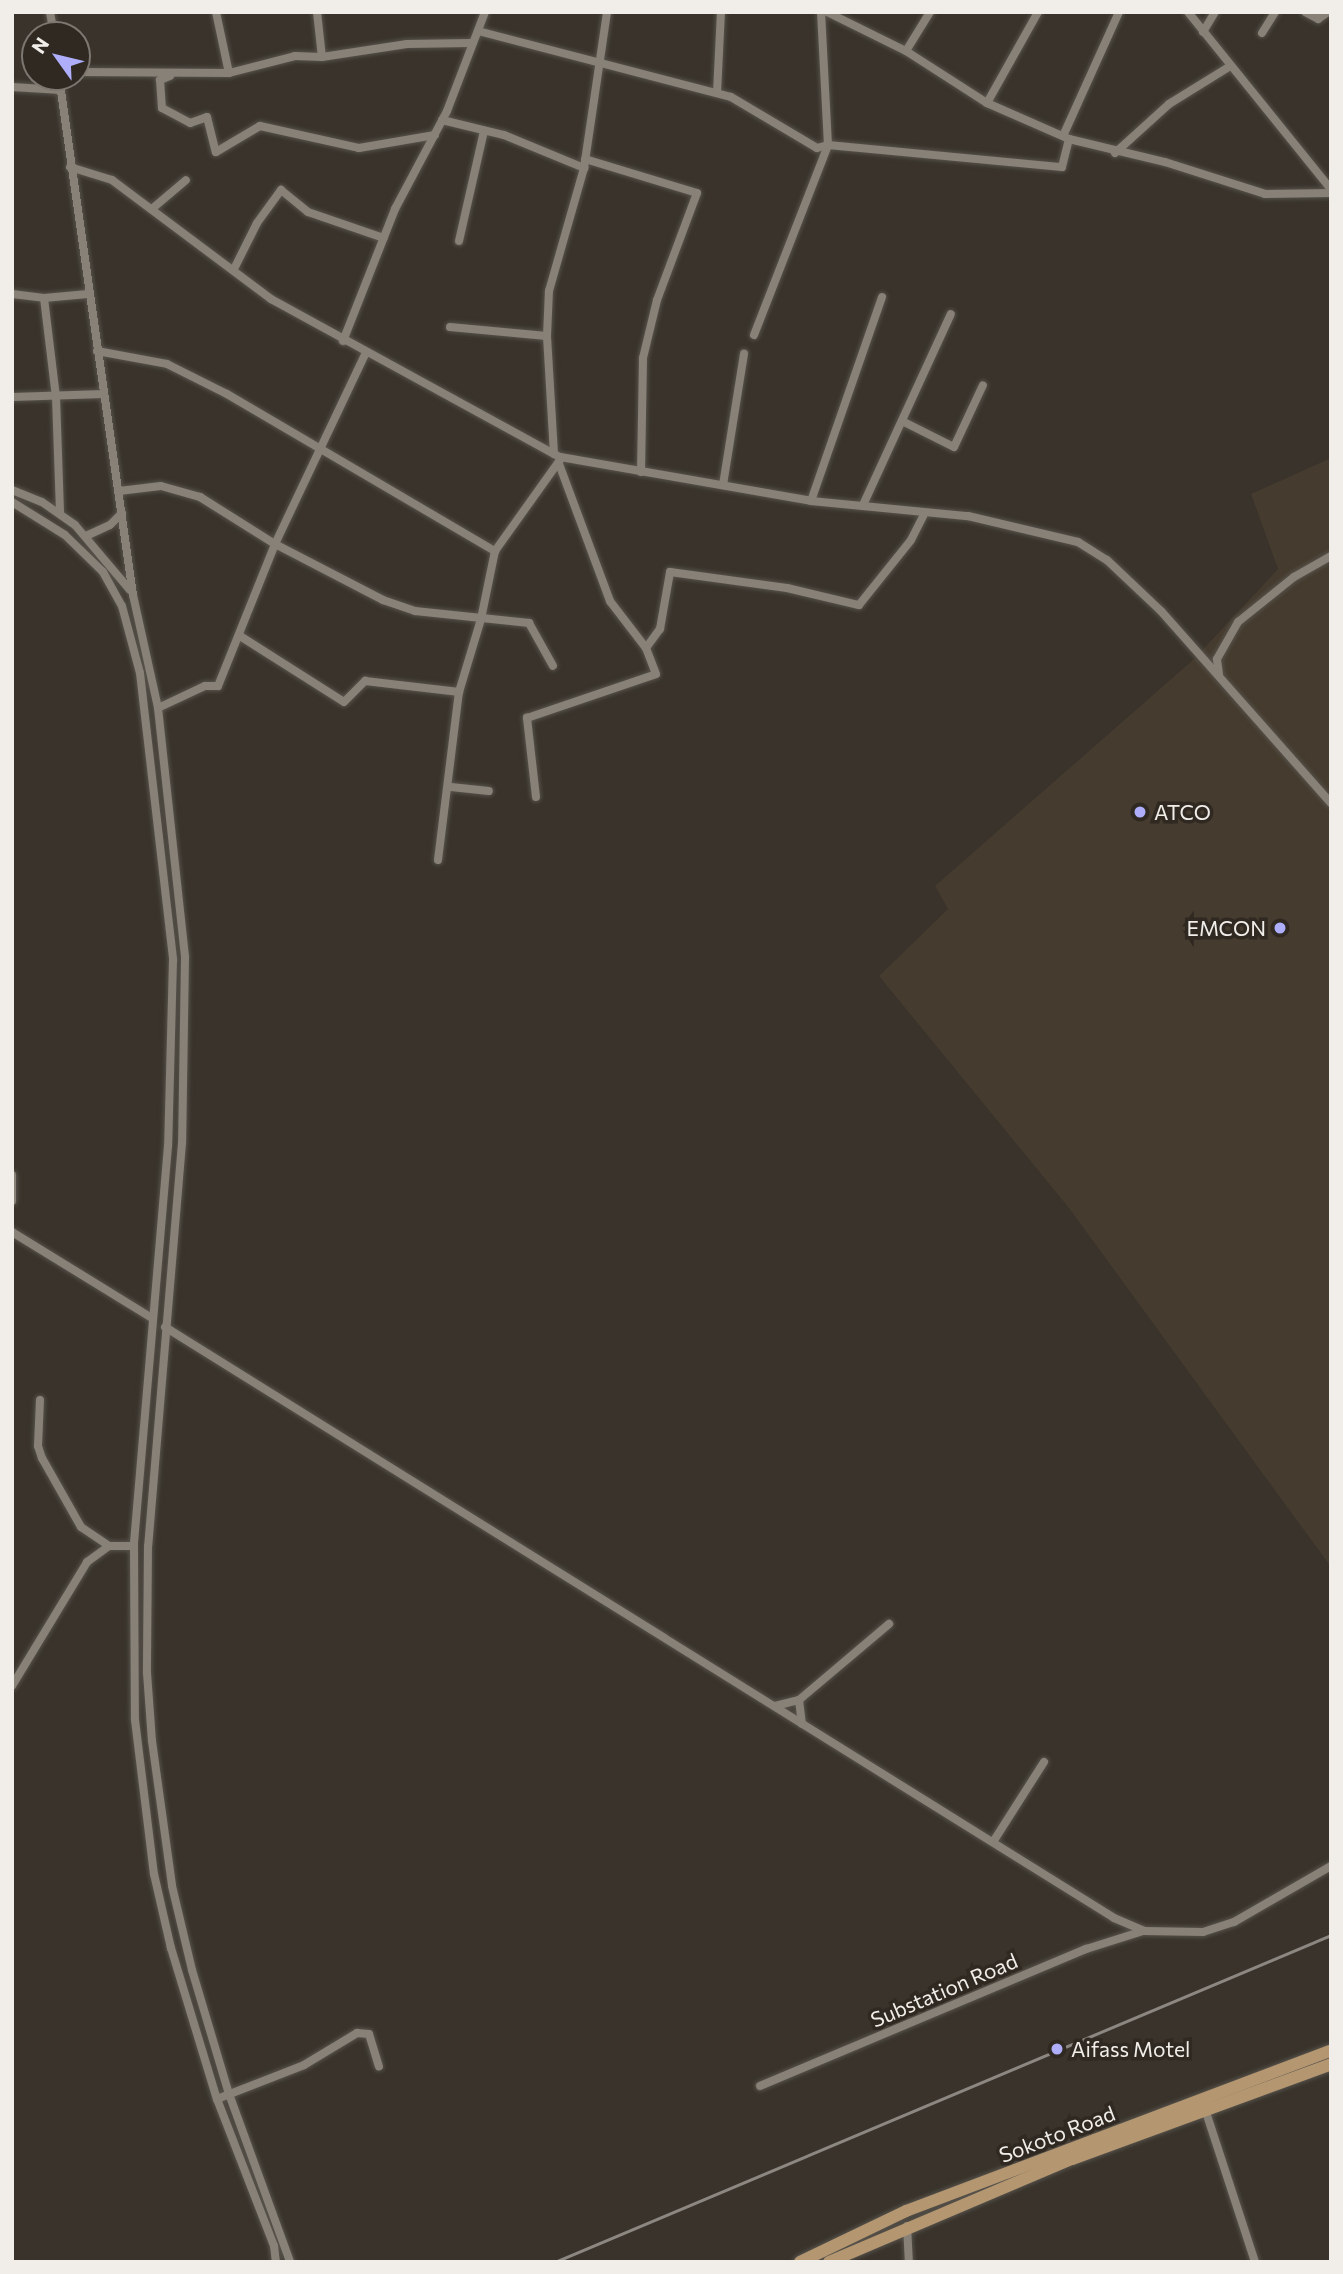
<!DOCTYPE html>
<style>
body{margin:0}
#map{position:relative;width:1343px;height:2274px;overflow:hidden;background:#39332b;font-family:Commissioner,sans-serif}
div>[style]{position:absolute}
.built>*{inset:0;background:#453b2e}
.roads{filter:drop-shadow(0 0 2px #56524b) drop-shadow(0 0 2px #56524b)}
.street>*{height:8px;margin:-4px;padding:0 4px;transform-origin:4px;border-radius:4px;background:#888178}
.primary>*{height:12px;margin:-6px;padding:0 6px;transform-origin:6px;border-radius:6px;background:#b49771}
.rail>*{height:2.5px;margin:-1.25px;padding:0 1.25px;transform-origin:1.25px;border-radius:1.25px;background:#8c8781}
.dots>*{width:19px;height:19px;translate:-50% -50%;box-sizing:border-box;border:4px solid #2f2922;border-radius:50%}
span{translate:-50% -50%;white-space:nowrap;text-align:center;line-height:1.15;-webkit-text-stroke:7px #2f2922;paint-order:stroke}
.poi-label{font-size:21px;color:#f1ede8}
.left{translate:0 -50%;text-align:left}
.right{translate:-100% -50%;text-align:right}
.street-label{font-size:21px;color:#f1ede8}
.frame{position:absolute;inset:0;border:14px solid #f1ede8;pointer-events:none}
.north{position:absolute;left:21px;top:21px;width:70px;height:70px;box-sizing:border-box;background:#2f2922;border:2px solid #7d7771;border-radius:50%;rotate:304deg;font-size:19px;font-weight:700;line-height:28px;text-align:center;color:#f1ede8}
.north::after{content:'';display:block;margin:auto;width:24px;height:32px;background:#aeaefb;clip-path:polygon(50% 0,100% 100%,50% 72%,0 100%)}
</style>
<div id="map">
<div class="built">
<i style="clip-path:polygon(1331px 458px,1331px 1567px,1069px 1208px,879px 976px,948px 909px,935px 886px,1193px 660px,1278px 569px,1251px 494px)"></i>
</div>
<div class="roads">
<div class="street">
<i style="left:50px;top:12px;width:23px;rotate:80deg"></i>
<i style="left:216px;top:12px;width:62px;rotate:78deg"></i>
<i style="left:317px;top:12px;width:45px;rotate:83.7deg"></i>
<i style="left:827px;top:12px;width:88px;rotate:26.3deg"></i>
<i style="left:906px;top:51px;width:96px;rotate:32.7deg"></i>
<i style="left:987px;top:103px;width:90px;rotate:23.7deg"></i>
<i style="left:1069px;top:139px;width:99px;rotate:13.5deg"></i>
<i style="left:1165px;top:162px;width:105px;rotate:17.7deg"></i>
<i style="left:1265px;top:194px;width:66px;rotate:-0.9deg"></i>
<i style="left:1188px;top:12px;width:228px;rotate:51.1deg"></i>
<i style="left:1305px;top:12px;width:15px;rotate:28deg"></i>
<i style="left:1318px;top:19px;width:12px;rotate:-35deg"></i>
<i style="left:478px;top:31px;width:261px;rotate:14.6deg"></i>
<i style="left:731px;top:97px;width:100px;rotate:30.7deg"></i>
<i style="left:817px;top:148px;width:11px;rotate:-15deg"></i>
<i style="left:828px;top:145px;width:133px;rotate:-93deg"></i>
<i style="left:1203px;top:32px;width:23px;rotate:-59deg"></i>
<i style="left:1262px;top:33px;width:25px;rotate:-58deg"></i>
<i style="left:906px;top:51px;width:46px;rotate:-58.4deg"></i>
<i style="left:77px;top:72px;width:152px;rotate:0.4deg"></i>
<i style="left:229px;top:73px;width:68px;rotate:-14.4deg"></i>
<i style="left:295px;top:56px;width:27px;rotate:2deg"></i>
<i style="left:322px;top:57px;width:86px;rotate:-8.7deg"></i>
<i style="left:407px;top:44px;width:63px;rotate:-0.9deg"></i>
<i style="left:170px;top:76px;width:11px;rotate:158deg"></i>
<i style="left:160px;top:80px;width:28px;rotate:86deg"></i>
<i style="left:162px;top:108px;width:32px;rotate:28deg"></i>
<i style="left:190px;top:123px;width:18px;rotate:-19deg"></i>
<i style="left:207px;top:117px;width:36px;rotate:76deg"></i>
<i style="left:216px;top:152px;width:51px;rotate:-30.6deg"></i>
<i style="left:260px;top:126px;width:101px;rotate:12.5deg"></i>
<i style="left:359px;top:148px;width:77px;rotate:-9.7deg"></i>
<i style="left:59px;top:77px;width:523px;rotate:81.87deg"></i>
<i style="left:133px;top:595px;width:116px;rotate:77.5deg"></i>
<i style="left:158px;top:708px;width:251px;rotate:83.8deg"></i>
<i style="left:185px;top:958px;width:185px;rotate:90.9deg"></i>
<i style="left:182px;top:1143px;width:404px;rotate:94.8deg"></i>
<i style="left:148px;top:1546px;width:127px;rotate:90.5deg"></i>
<i style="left:147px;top:1673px;width:68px;rotate:85.8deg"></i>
<i style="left:152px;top:1741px;width:146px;rotate:82.1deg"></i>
<i style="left:172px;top:1886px;width:86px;rotate:76.6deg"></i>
<i style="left:192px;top:1970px;width:129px;rotate:73.4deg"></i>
<i style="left:229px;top:2094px;width:179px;rotate:70deg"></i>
<i style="left:12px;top:87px;width:49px;rotate:3.5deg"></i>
<i style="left:717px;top:93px;width:81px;rotate:-87.2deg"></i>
<i style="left:987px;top:103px;width:104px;rotate:-60.7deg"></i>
<i style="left:442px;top:120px;width:64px;rotate:13.6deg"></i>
<i style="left:504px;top:135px;width:87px;rotate:22.4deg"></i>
<i style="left:1063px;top:136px;width:136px;rotate:-65.7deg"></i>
<i style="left:1115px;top:153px;width:73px;rotate:-42.2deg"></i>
<i style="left:1169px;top:104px;width:70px;rotate:-31.7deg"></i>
<i style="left:585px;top:159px;width:117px;rotate:16.9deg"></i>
<i style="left:697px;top:193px;width:114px;rotate:110.5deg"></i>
<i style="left:657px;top:300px;width:60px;rotate:103.6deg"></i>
<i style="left:643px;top:358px;width:114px;rotate:91deg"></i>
<i style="left:70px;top:167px;width:44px;rotate:17.2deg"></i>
<i style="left:112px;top:180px;width:199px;rotate:36.8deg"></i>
<i style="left:271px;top:299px;width:329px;rotate:28.7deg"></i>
<i style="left:560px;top:457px;width:255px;rotate:9.9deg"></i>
<i style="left:811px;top:501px;width:158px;rotate:5.5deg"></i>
<i style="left:968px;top:516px;width:113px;rotate:13.3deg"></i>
<i style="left:1078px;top:542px;width:34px;rotate:32deg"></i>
<i style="left:1107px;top:560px;width:74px;rotate:43.4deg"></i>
<i style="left:1161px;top:611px;width:256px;rotate:48.5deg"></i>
<i style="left:153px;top:208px;width:43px;rotate:-40.3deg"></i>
<i style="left:459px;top:241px;width:113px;rotate:-77.2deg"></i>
<i style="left:234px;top:269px;width:51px;rotate:-63.4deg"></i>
<i style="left:257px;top:223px;width:41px;rotate:-54deg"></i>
<i style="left:281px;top:190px;width:35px;rotate:39deg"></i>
<i style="left:308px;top:212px;width:80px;rotate:18.9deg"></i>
<i style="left:12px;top:294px;width:32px;rotate:7deg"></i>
<i style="left:44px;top:298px;width:44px;rotate:-5.2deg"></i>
<i style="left:44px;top:298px;width:100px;rotate:83.1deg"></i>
<i style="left:56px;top:397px;width:117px;rotate:88deg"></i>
<i style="left:450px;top:327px;width:97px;rotate:5.3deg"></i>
<i style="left:754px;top:335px;width:204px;rotate:-68.7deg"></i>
<i style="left:828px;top:145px;width:235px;rotate:5.4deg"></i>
<i style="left:1062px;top:167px;width:29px;rotate:-76deg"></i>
<i style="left:343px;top:341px;width:142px;rotate:-68.5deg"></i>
<i style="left:395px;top:209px;width:111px;rotate:-62deg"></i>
<i style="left:447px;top:111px;width:106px;rotate:-69deg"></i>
<i style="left:97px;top:351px;width:71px;rotate:10.5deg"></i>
<i style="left:167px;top:364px;width:67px;rotate:26.6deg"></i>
<i style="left:227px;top:394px;width:311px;rotate:30.4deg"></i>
<i style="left:12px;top:397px;width:92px;rotate:-1.9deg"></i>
<i style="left:902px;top:421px;width:58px;rotate:26.6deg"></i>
<i style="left:954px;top:447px;width:68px;rotate:-64.9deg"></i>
<i style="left:554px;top:454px;width:118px;rotate:-93.4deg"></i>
<i style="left:547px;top:336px;width:45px;rotate:-87.5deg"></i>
<i style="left:549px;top:291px;width:128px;rotate:-74.1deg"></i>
<i style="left:584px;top:168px;width:158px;rotate:-81.6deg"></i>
<i style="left:723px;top:485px;width:133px;rotate:-80.9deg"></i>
<i style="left:12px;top:490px;width:32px;rotate:22deg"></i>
<i style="left:42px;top:502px;width:40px;rotate:34.9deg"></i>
<i style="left:75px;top:525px;width:85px;rotate:49.8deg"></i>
<i style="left:119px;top:491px;width:42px;rotate:-6.8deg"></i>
<i style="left:161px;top:486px;width:41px;rotate:15.8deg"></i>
<i style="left:200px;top:497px;width:89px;rotate:32.1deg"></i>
<i style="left:275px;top:544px;width:122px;rotate:27.4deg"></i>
<i style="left:383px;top:600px;width:34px;rotate:19deg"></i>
<i style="left:415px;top:611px;width:115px;rotate:6deg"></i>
<i style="left:529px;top:623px;width:49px;rotate:60.8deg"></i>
<i style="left:811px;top:501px;width:216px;rotate:-70.8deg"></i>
<i style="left:12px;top:502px;width:62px;rotate:31.9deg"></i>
<i style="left:65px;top:535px;width:53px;rotate:44.2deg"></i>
<i style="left:103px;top:572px;width:39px;rotate:61deg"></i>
<i style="left:122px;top:606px;width:69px;rotate:75deg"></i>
<i style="left:140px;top:673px;width:289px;rotate:83.4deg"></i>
<i style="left:173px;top:960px;width:186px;rotate:91.5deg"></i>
<i style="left:168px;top:1146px;width:401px;rotate:94.9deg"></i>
<i style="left:134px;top:1546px;width:174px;rotate:89.7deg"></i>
<i style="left:135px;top:1720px;width:155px;rotate:83deg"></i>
<i style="left:154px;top:1874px;width:76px;rotate:77.1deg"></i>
<i style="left:171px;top:1948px;width:158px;rotate:73.1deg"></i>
<i style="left:217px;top:2099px;width:158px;rotate:68.8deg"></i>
<i style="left:274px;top:2246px;width:16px;rotate:83deg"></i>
<i style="left:863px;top:505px;width:210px;rotate:-65.3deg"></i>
<i style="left:86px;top:536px;width:26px;rotate:-25deg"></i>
<i style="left:110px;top:525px;width:17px;rotate:-45deg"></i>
<i style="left:240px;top:636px;width:123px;rotate:32.4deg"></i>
<i style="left:344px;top:702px;width:30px;rotate:-45deg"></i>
<i style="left:365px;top:681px;width:95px;rotate:6.7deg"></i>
<i style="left:646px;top:648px;width:24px;rotate:-54deg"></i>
<i style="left:660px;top:629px;width:58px;rotate:-80deg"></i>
<i style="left:670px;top:572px;width:118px;rotate:7.8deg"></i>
<i style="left:787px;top:588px;width:74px;rotate:13.3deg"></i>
<i style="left:859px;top:605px;width:83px;rotate:-51.3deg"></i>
<i style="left:911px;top:540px;width:30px;rotate:-63deg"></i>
<i style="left:1219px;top:674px;width:15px;rotate:-98deg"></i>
<i style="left:1217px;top:659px;width:43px;rotate:-60.4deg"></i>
<i style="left:1238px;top:622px;width:72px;rotate:-38.8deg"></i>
<i style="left:1294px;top:577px;width:43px;rotate:-29.6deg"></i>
<i style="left:158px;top:708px;width:52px;rotate:-25.1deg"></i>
<i style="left:205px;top:686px;width:13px"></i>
<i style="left:218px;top:686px;width:153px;rotate:-68.1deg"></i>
<i style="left:275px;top:544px;width:212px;rotate:-64.6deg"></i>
<i style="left:451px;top:787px;width:38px;rotate:6deg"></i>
<i style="left:536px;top:797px;width:80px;rotate:-96.5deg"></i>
<i style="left:527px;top:718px;width:136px;rotate:-18.8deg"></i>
<i style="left:656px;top:674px;width:28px;rotate:-111deg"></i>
<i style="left:646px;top:648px;width:59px;rotate:-127.5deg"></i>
<i style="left:610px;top:601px;width:146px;rotate:-110.4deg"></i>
<i style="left:438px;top:860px;width:169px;rotate:-82.9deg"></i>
<i style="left:459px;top:692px;width:76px;rotate:-73.2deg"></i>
<i style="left:481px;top:619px;width:69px;rotate:-78.4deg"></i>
<i style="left:495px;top:551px;width:112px;rotate:-54.5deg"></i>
<i style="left:12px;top:1175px;width:26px;rotate:90deg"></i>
<i style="left:12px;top:1232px;width:164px;rotate:31.6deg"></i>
<i style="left:165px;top:1327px;width:1118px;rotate:31.91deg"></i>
<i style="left:1114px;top:1918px;width:33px;rotate:23deg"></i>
<i style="left:1144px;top:1931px;width:59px;rotate:1deg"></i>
<i style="left:1203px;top:1932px;width:33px;rotate:-18deg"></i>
<i style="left:1234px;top:1922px;width:112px;rotate:-30deg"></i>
<i style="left:40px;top:1400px;width:46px;rotate:92.5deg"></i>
<i style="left:38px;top:1446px;width:13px;rotate:72deg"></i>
<i style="left:42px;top:1458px;width:79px;rotate:60.5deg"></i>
<i style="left:81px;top:1527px;width:34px;rotate:34deg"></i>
<i style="left:12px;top:1686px;width:145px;rotate:-58.8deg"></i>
<i style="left:87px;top:1562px;width:27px;rotate:-36deg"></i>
<i style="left:109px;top:1546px;width:25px"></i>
<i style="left:799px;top:1700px;width:24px;rotate:83deg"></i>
<i style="left:775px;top:1706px;width:25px;rotate:-14deg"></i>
<i style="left:799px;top:1700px;width:118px;rotate:-40.2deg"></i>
<i style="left:993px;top:1842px;width:95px;rotate:-57.5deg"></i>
<i style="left:760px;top:2086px;width:354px;rotate:-22.8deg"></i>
<i style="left:1086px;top:1949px;width:60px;rotate:-17.5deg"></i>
<i style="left:217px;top:2099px;width:93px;rotate:-21.3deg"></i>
<i style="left:304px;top:2065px;width:62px;rotate:-31.1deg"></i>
<i style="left:357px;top:2033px;width:12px;rotate:5deg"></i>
<i style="left:369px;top:2034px;width:34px;rotate:73deg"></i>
<i style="left:1205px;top:2109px;width:161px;rotate:71.9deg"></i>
<i style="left:907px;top:2226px;width:36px;rotate:87deg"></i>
</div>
<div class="primary">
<i style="left:800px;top:2262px;width:118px;rotate:-25.7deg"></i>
<i style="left:906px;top:2211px;width:454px;rotate:-20.7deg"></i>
<i style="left:829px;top:2262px;width:264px;rotate:-23deg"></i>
<i style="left:1072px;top:2159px;width:276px;rotate:-20.1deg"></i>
</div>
</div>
<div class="rail">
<i style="left:555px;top:2262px;width:842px;rotate:-22.85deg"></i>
</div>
<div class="dots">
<i style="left:1140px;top:812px;background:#aeaefb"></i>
<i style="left:1280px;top:928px;background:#aeaefb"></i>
<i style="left:1057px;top:2049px;background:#aeaefb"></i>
</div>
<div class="poi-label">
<span class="left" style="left:1154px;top:812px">ATCO</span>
<span class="right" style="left:1266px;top:928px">EMCON</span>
<span class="left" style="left:1071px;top:2049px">Aifass Motel</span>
</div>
<div class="street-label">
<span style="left:944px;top:1990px;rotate:-23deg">Substation Road</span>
<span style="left:1057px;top:2134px;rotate:-21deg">Sokoto Road</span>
</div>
<div class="frame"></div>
<div class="north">N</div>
</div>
